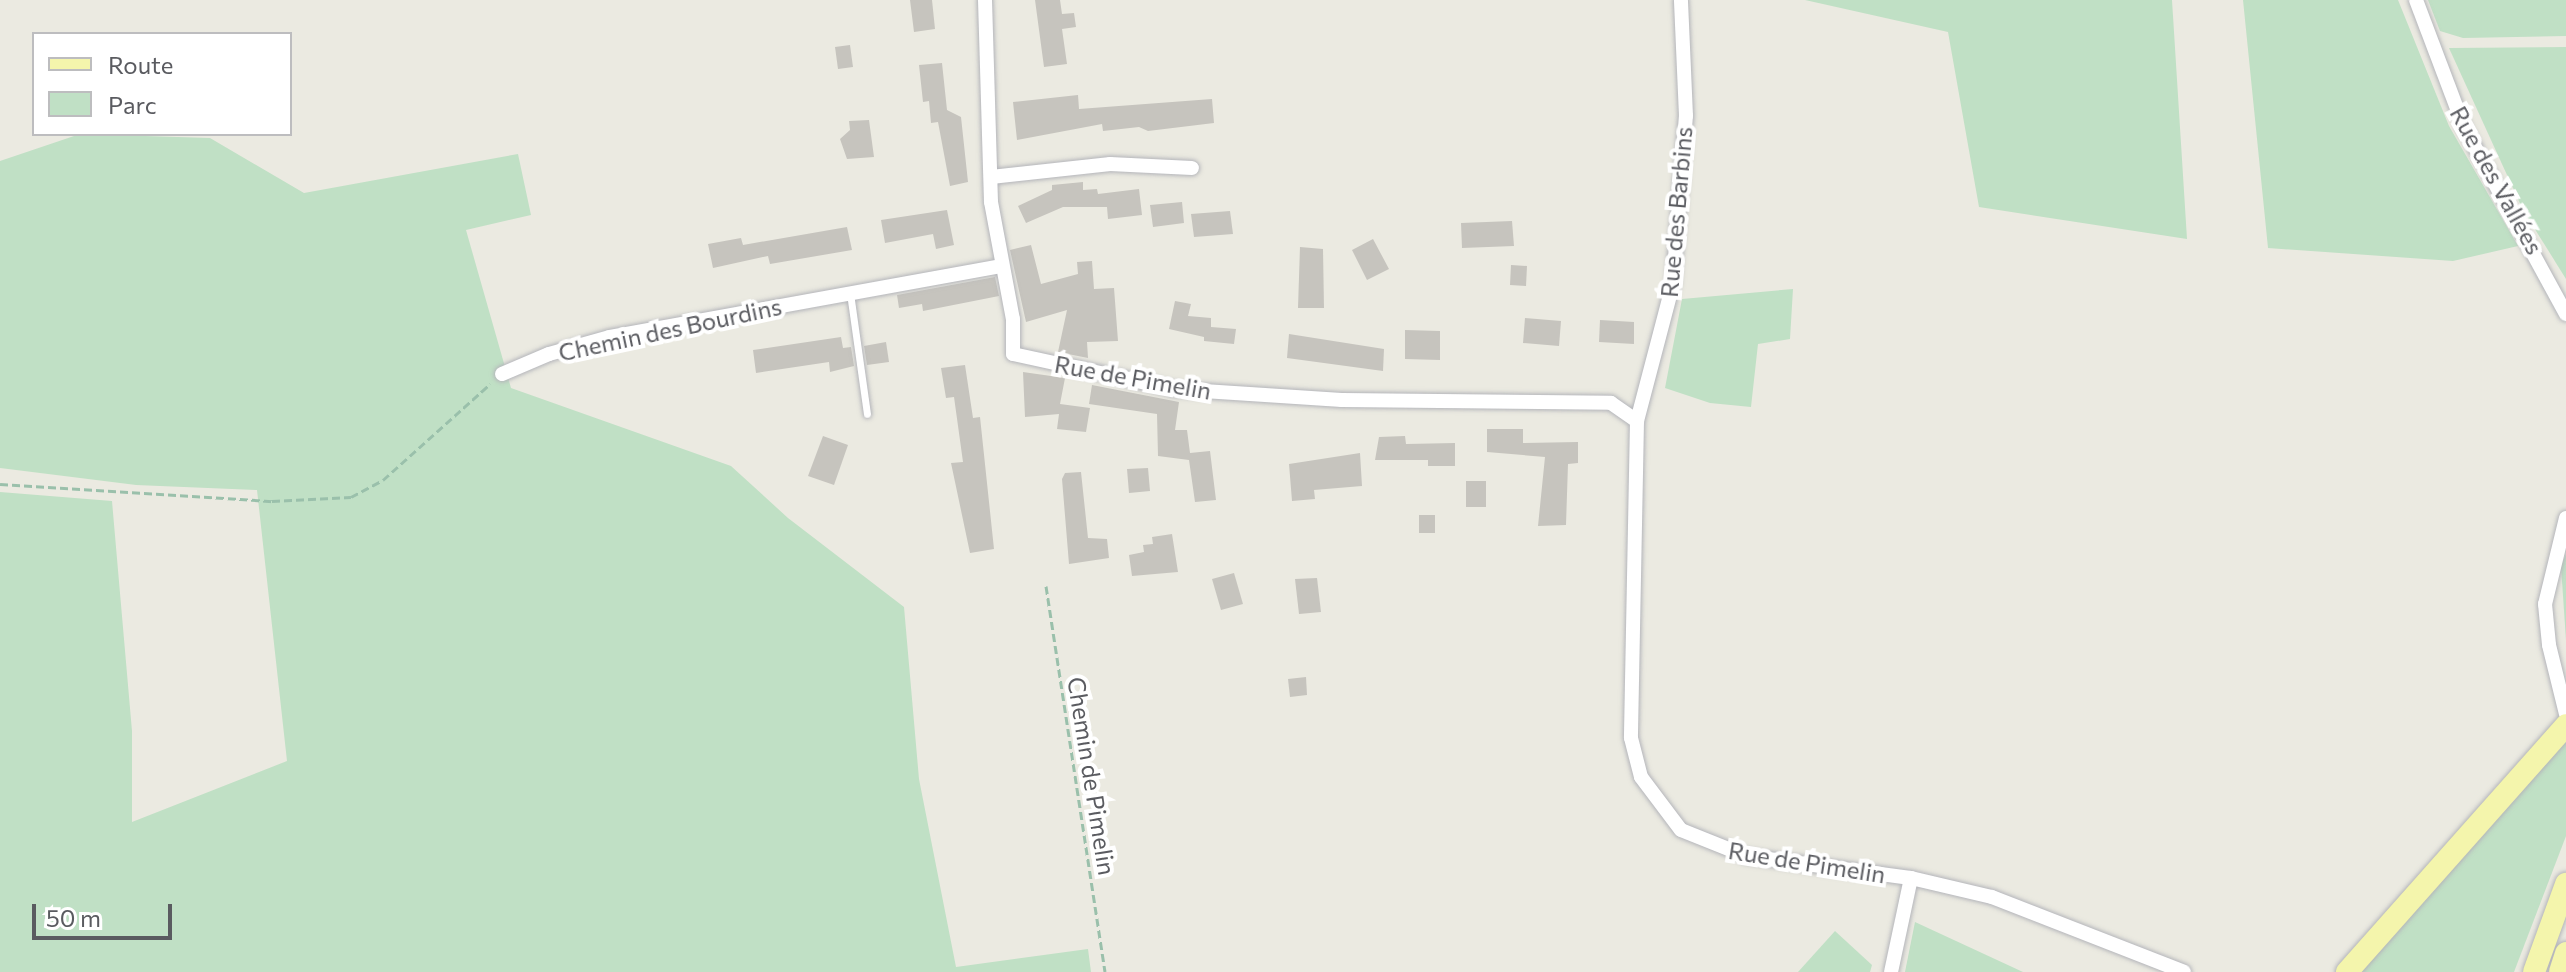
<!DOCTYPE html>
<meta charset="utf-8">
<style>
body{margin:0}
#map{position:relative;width:2566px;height:972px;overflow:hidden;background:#ebeae1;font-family:Commissioner,sans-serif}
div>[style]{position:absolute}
.green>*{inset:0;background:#c0e0c5}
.building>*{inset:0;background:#c6c4be}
.path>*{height:3px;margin-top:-1.5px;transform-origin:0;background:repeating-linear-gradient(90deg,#9ac0ab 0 8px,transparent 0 12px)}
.roads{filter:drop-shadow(0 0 2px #b4b5ba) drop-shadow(0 0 2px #b4b5ba)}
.service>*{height:7px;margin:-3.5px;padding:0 3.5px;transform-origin:3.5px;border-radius:3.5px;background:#fff}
.minor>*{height:14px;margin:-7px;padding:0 7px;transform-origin:7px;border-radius:7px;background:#fff}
.primary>*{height:22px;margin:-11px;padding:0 11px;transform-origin:11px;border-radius:11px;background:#f4f5ac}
span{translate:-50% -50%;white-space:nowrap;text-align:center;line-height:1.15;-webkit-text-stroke:8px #fff;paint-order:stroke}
.street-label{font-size:24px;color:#5a5b60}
.legend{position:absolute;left:32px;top:32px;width:260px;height:104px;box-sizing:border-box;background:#fff;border:2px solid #bdbdbf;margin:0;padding:10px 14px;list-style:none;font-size:24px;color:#5a5b60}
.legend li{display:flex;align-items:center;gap:16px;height:40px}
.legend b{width:40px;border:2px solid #bdbdbf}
.scale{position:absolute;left:32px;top:904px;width:140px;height:36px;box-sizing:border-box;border:4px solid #5a5b60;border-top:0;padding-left:10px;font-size:24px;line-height:28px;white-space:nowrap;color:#5a5b60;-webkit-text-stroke:6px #fff;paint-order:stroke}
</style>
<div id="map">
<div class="green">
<i style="clip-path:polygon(1805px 0,2172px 0,2187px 239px,1979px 207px,1948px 32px)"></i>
<i style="clip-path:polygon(2243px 0,2398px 0,2449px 126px,2518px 246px,2453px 261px,2268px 248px)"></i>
<i style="clip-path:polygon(2428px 0,2566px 0,2566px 36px,2463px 38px,2440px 31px)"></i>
<i style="clip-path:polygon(2566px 47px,2566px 279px,2523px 210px,2449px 48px)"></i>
<i style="clip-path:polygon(80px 134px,210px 138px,304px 193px,518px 154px,531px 215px,466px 230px,511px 388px,731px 466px,788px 518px,904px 607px,919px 779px,956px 967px,1088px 949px,1091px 972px,0 972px,0 492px,112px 501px,132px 731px,132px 822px,287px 761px,257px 490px,136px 485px,0 468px,0 161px)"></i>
<i style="clip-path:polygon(1793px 289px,1790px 339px,1758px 344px,1751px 407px,1710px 403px,1665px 388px,1682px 299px)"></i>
<i style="clip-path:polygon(2566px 554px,2566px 640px,2561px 566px)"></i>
<i style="clip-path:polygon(2566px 739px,2566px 836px,2514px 972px,2356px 972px)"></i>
<i style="clip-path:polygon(1915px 922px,2023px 972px,1905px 972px)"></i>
<i style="clip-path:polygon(1835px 931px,1872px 965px,1870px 972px,1798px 972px)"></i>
</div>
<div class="building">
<i style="clip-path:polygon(910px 0,932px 0,935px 29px,914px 32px)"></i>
<i style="clip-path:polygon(1035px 0,1060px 0,1062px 14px,1074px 13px,1076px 27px,1062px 29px,1067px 64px,1044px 67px)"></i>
<i style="clip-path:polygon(850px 45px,853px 67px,838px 69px,835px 47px)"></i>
<i style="clip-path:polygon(942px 63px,947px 110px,961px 117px,968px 182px,950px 186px,938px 122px,931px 123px,929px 101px,923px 102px,919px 65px)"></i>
<i style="clip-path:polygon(1078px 95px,1079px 109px,1212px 99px,1214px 123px,1148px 131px,1139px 127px,1103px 131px,1102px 124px,1017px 140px,1013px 102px)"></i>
<i style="clip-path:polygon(869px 120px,874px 157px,847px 159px,840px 139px,850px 130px,849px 121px)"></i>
<i style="clip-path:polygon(1083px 182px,1083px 190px,1097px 189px,1098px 194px,1139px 189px,1142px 215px,1108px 219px,1107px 207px,1063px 207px,1026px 223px,1018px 206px,1052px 190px,1052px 185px)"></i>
<i style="clip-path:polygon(1182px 202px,1184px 223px,1153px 227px,1150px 205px)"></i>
<i style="clip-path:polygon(947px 210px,954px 245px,936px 249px,933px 234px,885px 243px,881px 220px)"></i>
<i style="clip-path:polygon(1230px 211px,1233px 234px,1194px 237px,1191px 214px)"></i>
<i style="clip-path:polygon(1512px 221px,1514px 246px,1462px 248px,1461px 223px)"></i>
<i style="clip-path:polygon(847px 227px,852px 250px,770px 264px,768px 256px,713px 268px,708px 244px,741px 238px,743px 245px)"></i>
<i style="clip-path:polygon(1373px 239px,1389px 269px,1367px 280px,1352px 250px)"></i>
<i style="clip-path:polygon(1031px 245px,1041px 284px,1078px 274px,1077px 262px,1092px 261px,1094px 289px,1114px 288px,1118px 341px,1087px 342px,1088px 358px,1058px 352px,1067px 310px,1026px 322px,1010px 250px)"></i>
<i style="clip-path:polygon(1300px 247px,1323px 249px,1324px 308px,1298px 308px)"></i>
<i style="clip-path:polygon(1511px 265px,1527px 266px,1526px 286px,1510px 285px)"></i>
<i style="clip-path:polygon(995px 277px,999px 296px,923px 311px,922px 304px,899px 308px,897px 295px)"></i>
<i style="clip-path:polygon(1175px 301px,1191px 304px,1188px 316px,1211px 318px,1211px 327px,1236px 329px,1234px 344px,1204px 341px,1204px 337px,1169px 329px)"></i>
<i style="clip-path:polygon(1525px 318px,1561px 321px,1559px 346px,1523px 343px)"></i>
<i style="clip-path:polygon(1600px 320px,1634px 322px,1634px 344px,1599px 342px)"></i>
<i style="clip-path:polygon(1405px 330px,1440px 331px,1440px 360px,1405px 359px)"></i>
<i style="clip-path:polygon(1289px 334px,1384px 349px,1383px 371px,1287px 358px)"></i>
<i style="clip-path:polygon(841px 337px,843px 348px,851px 347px,854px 366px,830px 372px,829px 362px,756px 373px,753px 350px)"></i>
<i style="clip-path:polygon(886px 342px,889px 362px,867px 365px,864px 346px)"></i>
<i style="clip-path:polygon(965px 365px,973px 418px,980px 417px,994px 549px,970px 553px,951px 463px,963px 462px,954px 397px,946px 398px,941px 368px)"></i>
<i style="clip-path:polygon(1023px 372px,1065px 378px,1060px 404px,1090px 408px,1086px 432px,1057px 429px,1059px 414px,1025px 417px)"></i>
<i style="clip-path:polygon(1092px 385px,1179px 402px,1175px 430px,1187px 430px,1190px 453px,1210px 451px,1216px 500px,1195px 502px,1189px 460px,1158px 456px,1157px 414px,1089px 404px)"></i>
<i style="clip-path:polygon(1487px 429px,1523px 429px,1523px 443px,1578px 442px,1578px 463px,1568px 464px,1566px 525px,1538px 526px,1545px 457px,1487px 452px)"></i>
<i style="clip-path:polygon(823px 436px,848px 445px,834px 485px,808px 476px)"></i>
<i style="clip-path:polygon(1405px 436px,1406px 444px,1455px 443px,1455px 466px,1428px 466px,1428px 460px,1375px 460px,1379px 437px)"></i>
<i style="clip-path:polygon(1360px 453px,1362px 486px,1314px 490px,1315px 499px,1292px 501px,1289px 464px)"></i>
<i style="clip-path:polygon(1148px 468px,1150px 491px,1129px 493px,1127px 469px)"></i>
<i style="clip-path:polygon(1081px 472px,1088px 538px,1107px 539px,1109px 558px,1069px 564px,1062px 479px,1065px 473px)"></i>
<i style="clip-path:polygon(1466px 481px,1486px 481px,1486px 507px,1466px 507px)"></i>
<i style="clip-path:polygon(1419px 515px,1435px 515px,1435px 533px,1419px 533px)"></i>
<i style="clip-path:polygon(1172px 534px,1178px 572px,1132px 576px,1129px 555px,1144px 552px,1143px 545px,1153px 544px,1152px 537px)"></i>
<i style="clip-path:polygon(1234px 573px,1243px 604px,1221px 610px,1212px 579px)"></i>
<i style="clip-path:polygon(1317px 578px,1321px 612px,1299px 614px,1295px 579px)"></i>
<i style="clip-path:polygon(1306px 677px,1307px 695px,1290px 697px,1288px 679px)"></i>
</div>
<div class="path">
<i style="left:0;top:484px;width:273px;rotate:3.6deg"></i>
<i style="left:272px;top:501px;width:79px;rotate:-2.9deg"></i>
<i style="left:351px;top:497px;width:36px;rotate:-28deg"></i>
<i style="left:383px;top:480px;width:144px;rotate:-41.9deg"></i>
<i style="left:1046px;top:586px;width:390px;rotate:81.3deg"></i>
</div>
<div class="roads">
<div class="service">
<i style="left:850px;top:293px;width:122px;rotate:82deg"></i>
</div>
<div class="minor">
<i style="left:985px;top:0;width:202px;rotate:88.3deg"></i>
<i style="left:991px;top:202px;width:119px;rotate:79.4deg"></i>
<i style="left:1013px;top:319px;width:35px;rotate:90deg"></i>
<i style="left:1013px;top:354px;width:164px;rotate:12.3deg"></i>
<i style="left:1173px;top:389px;width:169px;rotate:3.7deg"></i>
<i style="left:1342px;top:400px;width:269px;rotate:0.6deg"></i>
<i style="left:1611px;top:403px;width:32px;rotate:35deg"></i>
<i style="left:1637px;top:421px;width:317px;rotate:91.1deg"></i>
<i style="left:1631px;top:738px;width:40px;rotate:75.6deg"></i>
<i style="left:1641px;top:777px;width:66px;rotate:53deg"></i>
<i style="left:1681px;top:830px;width:70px;rotate:21.8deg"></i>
<i style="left:1746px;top:856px;width:166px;rotate:7.6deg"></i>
<i style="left:1911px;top:878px;width:83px;rotate:13.2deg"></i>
<i style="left:1992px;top:897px;width:206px;rotate:21.3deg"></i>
<i style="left:2416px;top:0;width:136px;rotate:69.3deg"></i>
<i style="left:2464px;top:127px;width:213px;rotate:61.4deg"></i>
<i style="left:991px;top:177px;width:120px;rotate:-6.2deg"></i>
<i style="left:1110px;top:164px;width:82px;rotate:2.8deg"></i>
<i style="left:502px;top:374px;width:51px;rotate:-23.1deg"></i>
<i style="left:549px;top:354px;width:63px;rotate:-15.6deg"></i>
<i style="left:610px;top:337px;width:397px;rotate:-10.3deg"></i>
<i style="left:1637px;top:421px;width:142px;rotate:-75.3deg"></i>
<i style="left:1673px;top:284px;width:169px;rotate:-85.6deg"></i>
<i style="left:1686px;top:116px;width:116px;rotate:-92.5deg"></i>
<i style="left:2566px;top:518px;width:89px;rotate:103.7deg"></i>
<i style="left:2545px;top:604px;width:41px;rotate:84.4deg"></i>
<i style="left:2549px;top:645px;width:71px;rotate:76.2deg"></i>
<i style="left:1891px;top:972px;width:96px;rotate:-78deg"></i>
</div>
<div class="primary">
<i style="left:2347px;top:972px;width:330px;rotate:-48.4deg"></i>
<i style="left:2534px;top:972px;width:94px;rotate:-70deg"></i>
<i style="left:2560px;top:972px;width:20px;rotate:-72deg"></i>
</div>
</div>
<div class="street-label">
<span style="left:2497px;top:180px;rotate:61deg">Rue des Vallées</span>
<span style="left:1676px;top:212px;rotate:-85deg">Rue des Barbins</span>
<span style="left:670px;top:329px;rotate:-12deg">Chemin des Bourdins</span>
<span style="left:1133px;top:377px;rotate:10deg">Rue de Pimelin</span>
<span style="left:1092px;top:776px;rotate:81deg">Chemin de Pimelin</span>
<span style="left:1807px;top:862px;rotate:9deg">Rue de Pimelin</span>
</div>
<ul class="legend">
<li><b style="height:10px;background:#f4f5ac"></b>Route</li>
<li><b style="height:22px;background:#c0e0c5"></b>Parc</li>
</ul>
<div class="scale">50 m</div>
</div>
